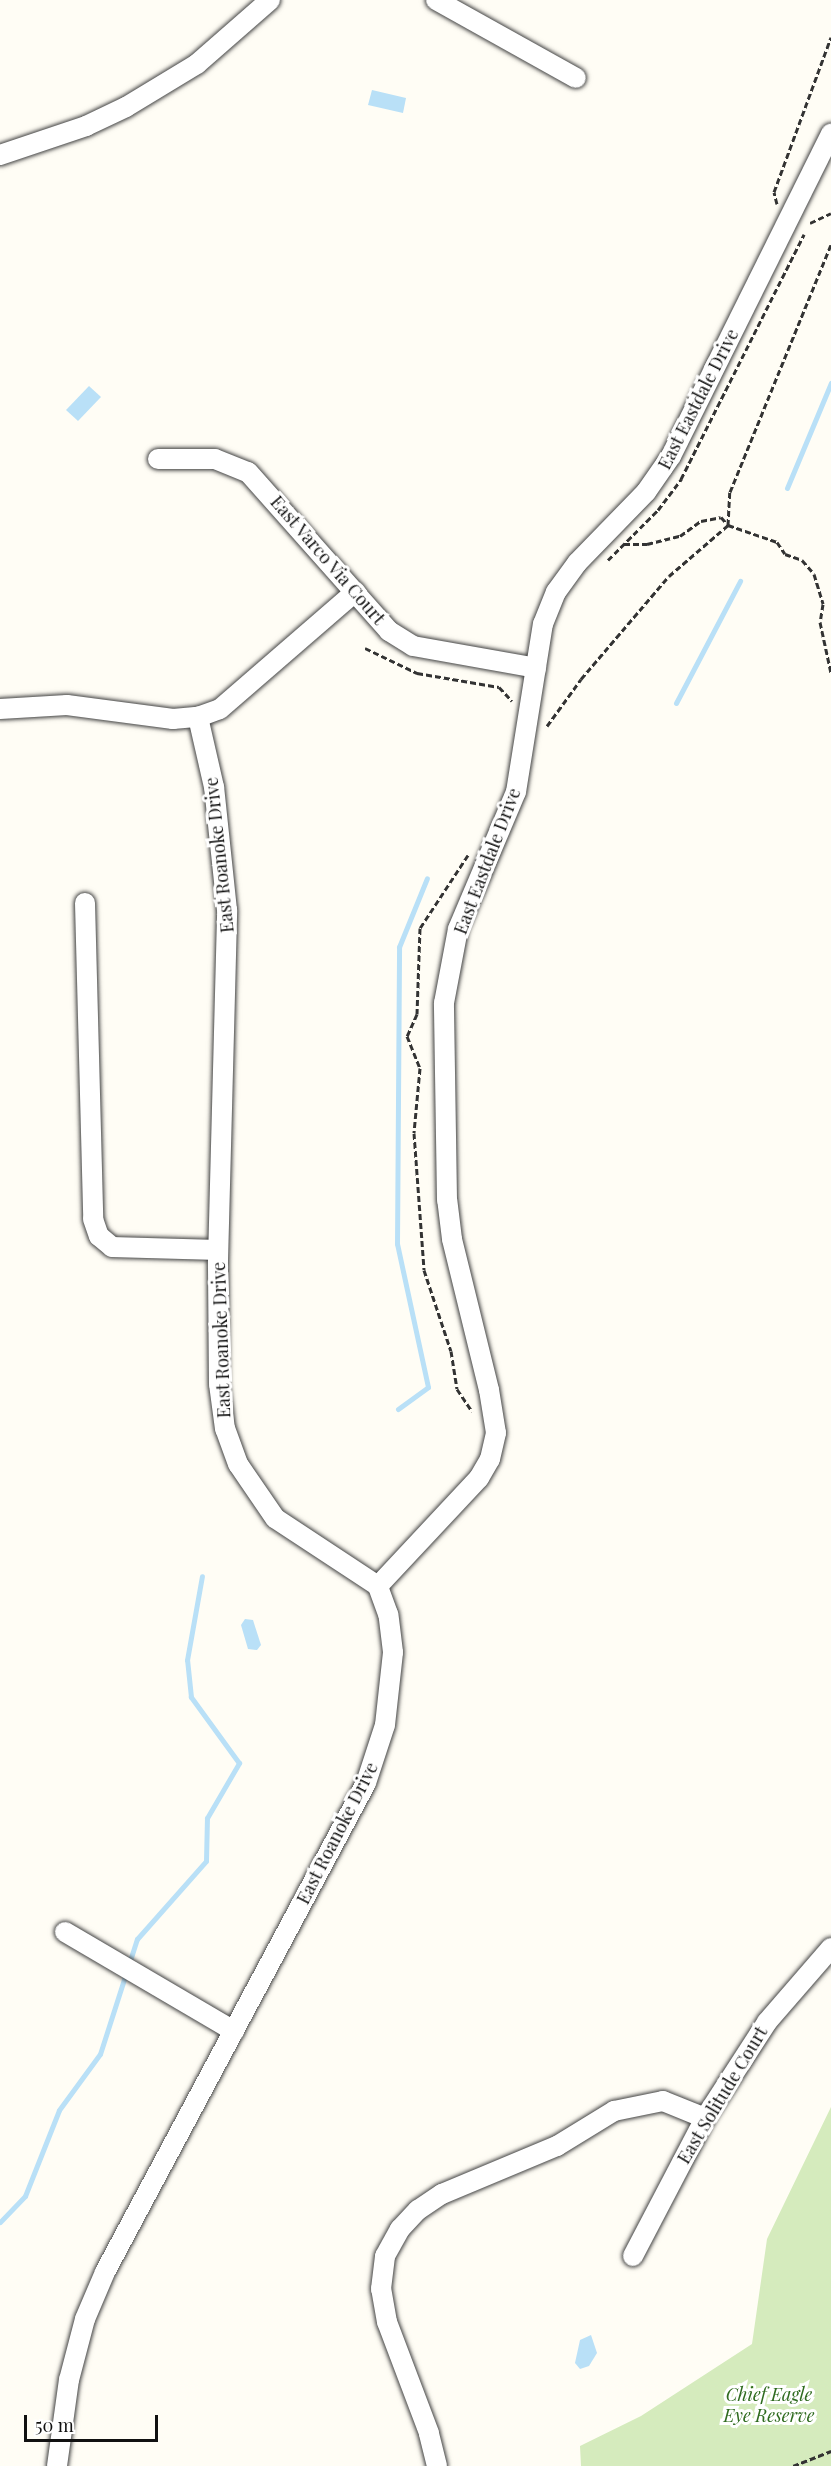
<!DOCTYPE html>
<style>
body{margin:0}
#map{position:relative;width:831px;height:2466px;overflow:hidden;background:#fffdf5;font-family:"Playfair Display",serif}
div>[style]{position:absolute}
.green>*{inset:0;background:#d5ebbd}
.water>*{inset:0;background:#b9e0f7}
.stream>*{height:5px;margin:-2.5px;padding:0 2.5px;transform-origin:2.5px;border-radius:2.5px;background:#b9e0f7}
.path>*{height:3px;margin-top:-1.5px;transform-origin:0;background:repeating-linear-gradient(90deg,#333 0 6px,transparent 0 9px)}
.roads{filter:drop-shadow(0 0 2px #444) drop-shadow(0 0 2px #444)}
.minor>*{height:20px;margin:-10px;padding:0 10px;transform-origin:10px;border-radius:10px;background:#fff}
span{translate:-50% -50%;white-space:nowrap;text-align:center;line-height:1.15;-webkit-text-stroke:6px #fff;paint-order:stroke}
.street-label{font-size:18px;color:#111}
.park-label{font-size:18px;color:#2f6b1f;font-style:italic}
.scale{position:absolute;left:24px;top:2415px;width:134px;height:27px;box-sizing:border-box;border:3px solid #111;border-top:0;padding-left:8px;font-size:18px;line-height:21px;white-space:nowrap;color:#111;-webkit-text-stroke:4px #fff;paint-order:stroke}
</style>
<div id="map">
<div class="green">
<i style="clip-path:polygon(831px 2107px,831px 2466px,581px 2466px,580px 2446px,641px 2416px,752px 2344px,767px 2239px)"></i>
</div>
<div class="water">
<i style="clip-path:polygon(372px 90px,406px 98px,403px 113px,368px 105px)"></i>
<i style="clip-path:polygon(89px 386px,101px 397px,78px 421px,66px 410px)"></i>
<i style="clip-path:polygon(245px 1619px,253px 1620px,261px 1645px,257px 1650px,248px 1649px,241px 1625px)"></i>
<i style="clip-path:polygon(591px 2335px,597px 2353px,589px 2366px,580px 2369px,575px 2363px,580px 2340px)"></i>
</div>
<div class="stream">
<i style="left:787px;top:488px;width:114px;rotate:-67.3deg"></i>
<i style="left:676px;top:703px;width:138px;rotate:-62.3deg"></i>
<i style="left:398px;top:1409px;width:37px;rotate:-36deg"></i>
<i style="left:428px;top:1387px;width:146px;rotate:-102.2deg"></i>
<i style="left:397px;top:1244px;width:297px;rotate:-89.6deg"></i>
<i style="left:399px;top:947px;width:74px;rotate:-67.9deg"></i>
<i style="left:0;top:2222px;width:36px;rotate:-46deg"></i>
<i style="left:25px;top:2196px;width:92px;rotate:-68.4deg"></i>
<i style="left:59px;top:2110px;width:69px;rotate:-53.8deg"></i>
<i style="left:100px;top:2054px;width:121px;rotate:-72.2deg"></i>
<i style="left:137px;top:1939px;width:104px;rotate:-48.5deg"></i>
<i style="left:206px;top:1861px;width:43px;rotate:-88.7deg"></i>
<i style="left:207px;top:1818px;width:64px;rotate:-59.8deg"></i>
<i style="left:239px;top:1763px;width:82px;rotate:-126deg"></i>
<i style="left:191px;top:1697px;width:37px;rotate:-96deg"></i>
<i style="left:187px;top:1660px;width:85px;rotate:-79.9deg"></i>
</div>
<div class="path">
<i style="left:777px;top:204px;width:12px;rotate:-104deg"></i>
<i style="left:774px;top:192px;width:165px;rotate:-69.8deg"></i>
<i style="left:810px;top:223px;width:23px;rotate:-25deg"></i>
<i style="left:624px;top:544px;width:23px"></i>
<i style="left:647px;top:544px;width:34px;rotate:-14deg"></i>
<i style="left:680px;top:536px;width:26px;rotate:-36deg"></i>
<i style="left:701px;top:521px;width:20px;rotate:-11deg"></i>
<i style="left:721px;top:517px;width:11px;rotate:49deg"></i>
<i style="left:728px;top:525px;width:52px;rotate:19.1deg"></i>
<i style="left:777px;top:542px;width:14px;rotate:56deg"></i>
<i style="left:785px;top:554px;width:18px;rotate:19deg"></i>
<i style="left:802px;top:560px;width:18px;rotate:49deg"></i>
<i style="left:814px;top:574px;width:31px;rotate:73deg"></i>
<i style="left:823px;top:604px;width:18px;rotate:99deg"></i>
<i style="left:820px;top:622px;width:52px;rotate:77.8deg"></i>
<i style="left:608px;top:560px;width:71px;rotate:-45deg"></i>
<i style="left:658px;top:510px;width:39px;rotate:-53deg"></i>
<i style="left:681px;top:479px;width:274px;rotate:-63.3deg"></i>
<i style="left:365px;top:648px;width:58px;rotate:25.7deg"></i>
<i style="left:417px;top:673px;width:83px;rotate:9.7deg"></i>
<i style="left:499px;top:687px;width:19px;rotate:47deg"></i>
<i style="left:547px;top:726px;width:58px;rotate:-54.1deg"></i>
<i style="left:581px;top:679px;width:135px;rotate:-49.5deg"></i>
<i style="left:669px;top:576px;width:78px;rotate:-40.8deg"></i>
<i style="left:728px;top:525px;width:33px;rotate:-87deg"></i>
<i style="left:730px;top:492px;width:267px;rotate:-67.8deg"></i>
<i style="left:468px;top:855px;width:87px;rotate:123.3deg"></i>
<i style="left:420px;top:928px;width:86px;rotate:92deg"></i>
<i style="left:417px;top:1014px;width:24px;rotate:114deg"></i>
<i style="left:407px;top:1036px;width:35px;rotate:68deg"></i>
<i style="left:420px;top:1068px;width:65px;rotate:95.3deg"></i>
<i style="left:414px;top:1133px;width:137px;rotate:85.8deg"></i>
<i style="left:424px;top:1270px;width:85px;rotate:71.6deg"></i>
<i style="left:451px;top:1351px;width:38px;rotate:81deg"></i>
<i style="left:457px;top:1389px;width:27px;rotate:56deg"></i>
<i style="left:793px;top:2466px;width:41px;rotate:-21.5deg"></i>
</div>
<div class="roads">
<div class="minor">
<i style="left:436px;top:0;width:160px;rotate:29.1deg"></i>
<i style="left:0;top:155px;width:91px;rotate:-18.6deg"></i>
<i style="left:86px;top:126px;width:44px;rotate:-25.4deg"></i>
<i style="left:126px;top:107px;width:83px;rotate:-31.2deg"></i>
<i style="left:197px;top:64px;width:97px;rotate:-41.2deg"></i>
<i style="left:158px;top:459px;width:57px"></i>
<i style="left:215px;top:459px;width:35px;rotate:22deg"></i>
<i style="left:248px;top:472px;width:213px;rotate:48.4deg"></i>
<i style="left:389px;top:631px;width:28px;rotate:32deg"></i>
<i style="left:413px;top:646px;width:125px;rotate:10.1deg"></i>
<i style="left:0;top:709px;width:67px;rotate:-3.4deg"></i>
<i style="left:67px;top:705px;width:107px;rotate:7.5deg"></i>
<i style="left:173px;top:719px;width:25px;rotate:-5deg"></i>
<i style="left:198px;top:717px;width:23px;rotate:-20deg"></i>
<i style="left:220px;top:709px;width:179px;rotate:-40.9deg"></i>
<i style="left:85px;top:903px;width:316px;rotate:88.5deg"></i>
<i style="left:93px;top:1219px;width:18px;rotate:71deg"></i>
<i style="left:99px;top:1236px;width:17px;rotate:40deg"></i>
<i style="left:112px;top:1247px;width:106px;rotate:1.6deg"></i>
<i style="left:378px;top:1586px;width:148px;rotate:-46.9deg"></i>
<i style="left:479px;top:1478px;width:22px;rotate:-60deg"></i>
<i style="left:490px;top:1459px;width:27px;rotate:-77deg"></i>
<i style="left:496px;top:1433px;width:44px;rotate:-99.2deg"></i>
<i style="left:489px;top:1390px;width:155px;rotate:-103.8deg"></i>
<i style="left:452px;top:1239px;width:39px;rotate:-97deg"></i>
<i style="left:447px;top:1200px;width:197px;rotate:-90.9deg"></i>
<i style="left:444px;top:1003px;width:75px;rotate:-79.3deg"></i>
<i style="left:458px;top:929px;width:149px;rotate:-67.1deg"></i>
<i style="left:516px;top:792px;width:170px;rotate:-80.9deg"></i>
<i style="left:543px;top:624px;width:35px;rotate:-68deg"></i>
<i style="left:556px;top:592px;width:36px;rotate:-54deg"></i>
<i style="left:577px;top:563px;width:99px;rotate:-45.8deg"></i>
<i style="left:646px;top:492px;width:44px;rotate:-55.2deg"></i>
<i style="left:671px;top:456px;width:360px;rotate:-63.6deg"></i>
<i style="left:65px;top:1932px;width:196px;rotate:30.4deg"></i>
<i style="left:633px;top:2256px;width:156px;rotate:-62.4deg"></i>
<i style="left:705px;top:2118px;width:114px;rotate:-57.1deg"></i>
<i style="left:767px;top:2022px;width:98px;rotate:-49.1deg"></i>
<i style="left:57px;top:2466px;width:87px;rotate:-82.1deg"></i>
<i style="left:69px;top:2380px;width:63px;rotate:-75.3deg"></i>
<i style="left:85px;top:2319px;width:51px;rotate:-66.9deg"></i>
<i style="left:105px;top:2272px;width:554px;rotate:-61.91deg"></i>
<i style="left:366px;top:1783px;width:61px;rotate:-71.9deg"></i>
<i style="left:385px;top:1725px;width:73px;rotate:-83.7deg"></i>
<i style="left:393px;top:1652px;width:38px;rotate:-97deg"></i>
<i style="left:388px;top:1614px;width:30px;rotate:-110deg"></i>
<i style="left:378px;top:1586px;width:123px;rotate:-146.6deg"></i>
<i style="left:275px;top:1518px;width:65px;rotate:-124.4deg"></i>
<i style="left:238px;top:1464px;width:37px;rotate:-110deg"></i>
<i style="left:225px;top:1429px;width:45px;rotate:-97.6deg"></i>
<i style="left:219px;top:1384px;width:123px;rotate:-90.5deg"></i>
<i style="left:218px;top:1261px;width:351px;rotate:-88.5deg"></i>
<i style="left:227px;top:910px;width:124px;rotate:-96deg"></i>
<i style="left:214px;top:787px;width:72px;rotate:-102.9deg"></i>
<i style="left:437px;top:2466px;width:34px;rotate:-104deg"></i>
<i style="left:429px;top:2433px;width:119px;rotate:-110.7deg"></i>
<i style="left:387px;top:2322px;width:34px;rotate:-100deg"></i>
<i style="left:381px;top:2289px;width:33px;rotate:-83deg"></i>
<i style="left:385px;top:2256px;width:31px;rotate:-61deg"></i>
<i style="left:400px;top:2229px;width:26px;rotate:-47deg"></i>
<i style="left:418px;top:2210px;width:29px;rotate:-34deg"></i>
<i style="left:442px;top:2194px;width:125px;rotate:-22.7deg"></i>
<i style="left:557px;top:2146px;width:67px;rotate:-31.6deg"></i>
<i style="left:614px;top:2111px;width:50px;rotate:-11.5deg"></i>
<i style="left:663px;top:2101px;width:45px;rotate:22deg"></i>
</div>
</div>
<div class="street-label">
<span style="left:698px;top:399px;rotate:-63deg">East Eastdale Drive</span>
<span style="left:328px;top:560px;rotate:49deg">East Varco Via Court</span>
<span style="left:219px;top:855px;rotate:-96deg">East Roanoke Drive</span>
<span style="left:487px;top:861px;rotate:-69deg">East Eastdale Drive</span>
<span style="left:221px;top:1340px;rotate:-92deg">East Roanoke Drive</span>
<span style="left:337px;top:1833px;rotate:-63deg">East Roanoke Drive</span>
<span style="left:722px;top:2095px;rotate:-59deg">East Solitude Court</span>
</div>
<div class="park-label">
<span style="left:769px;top:2405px">Chief Eagle<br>Eye Reserve</span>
</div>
<div class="scale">50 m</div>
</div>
